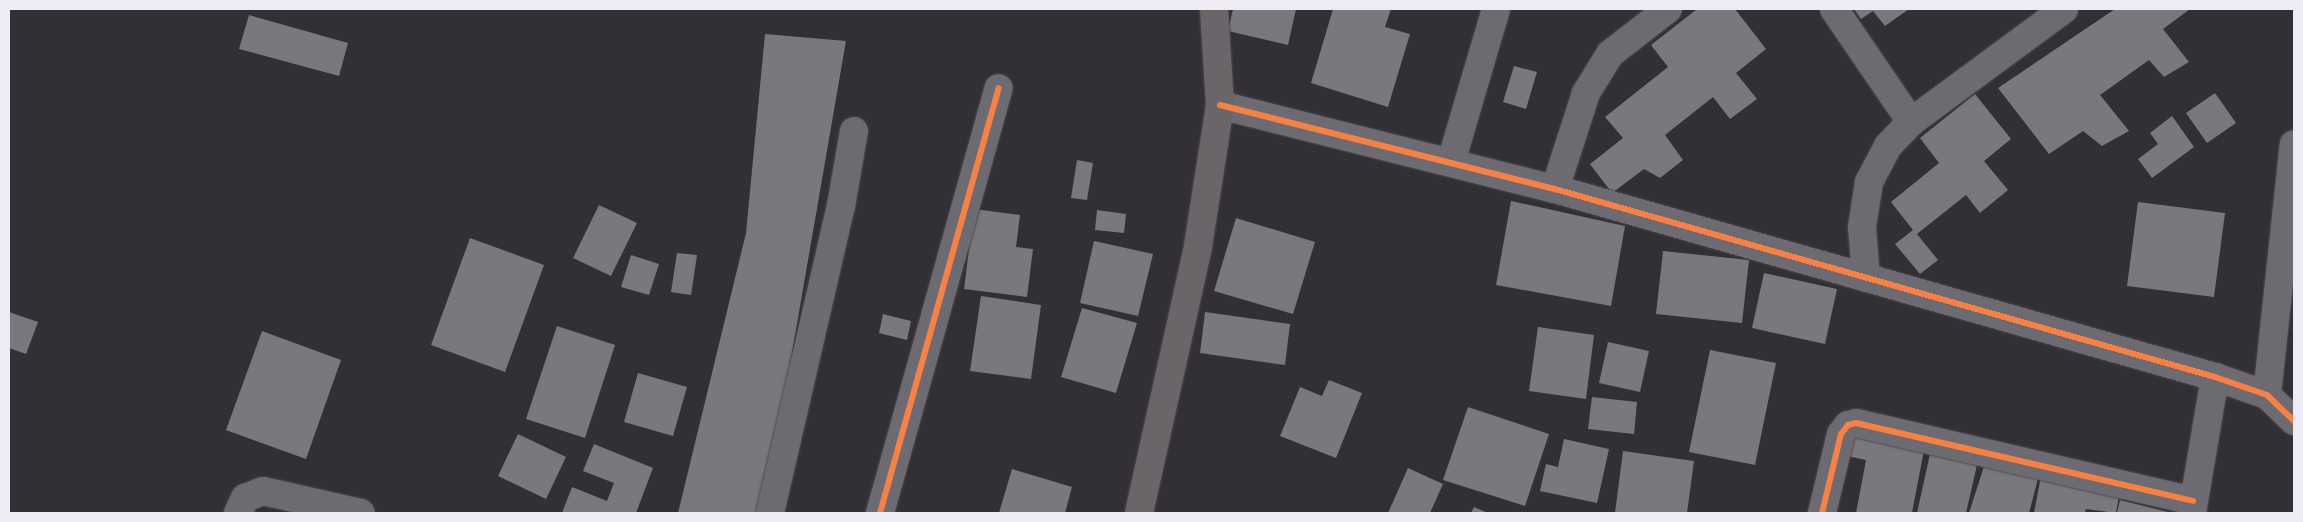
<!DOCTYPE html>
<style>
body{margin:0}
#map{position:relative;width:2303px;height:522px;overflow:hidden;background:#322f36;font-family:Inter,sans-serif}
div>[style]{position:absolute}
.building>*{inset:0;background:#7a777e}
.roads{filter:drop-shadow(0 0 1px #4d4a51) drop-shadow(0 0 1px #4d4a51)}
.street>*{height:28px;margin:-14px;padding:0 14px;transform-origin:14px;border-radius:14px;background:#6e6a71}
.secondary>*{height:28px;margin:-14px;padding:0 14px;transform-origin:14px;border-radius:14px;background:#696569}
.cycleway>*{height:6px;margin:-3px;padding:0 3px;transform-origin:3px;border-radius:3px;background:#f48246}
span{translate:-50% -50%;white-space:nowrap;text-align:center;line-height:1.15;-webkit-text-stroke:5px #322c39;paint-order:stroke}
.frame{position:absolute;inset:0;border:10px solid #efebf4;pointer-events:none}
</style>
<div id="map">
<div class="building">
<i style="clip-path:polygon(1233px 9px,1296px 9px,1288px 45px,1228px 31px)"></i>
<i style="clip-path:polygon(1333px 9px,1391px 9px,1385px 27px,1410px 34px,1388px 107px,1311px 83px)"></i>
<i style="clip-path:polygon(1697px 9px,1735px 9px,1766px 49px,1736px 73px,1757px 99px,1730px 119px,1713px 97px,1665px 135px,1683px 160px,1660px 178px,1644px 169px,1612px 193px,1590px 164px,1623px 138px,1605px 117px,1668px 67px,1651px 45px)"></i>
<i style="clip-path:polygon(1854px 9px,1909px 9px,1885px 26px,1873px 11px,1861px 19px)"></i>
<i style="clip-path:polygon(2115px 9px,2190px 9px,2163px 29px,2189px 62px,2164px 77px,2149px 60px,2100px 95px,2129px 131px,2102px 146px,2083px 131px,2049px 154px,1998px 88px)"></i>
<i style="clip-path:polygon(249px 15px,348px 43px,339px 76px,239px 49px)"></i>
<i style="clip-path:polygon(765px 34px,846px 41px,789px 370px,756px 513px,678px 513px,746px 233px)"></i>
<i style="clip-path:polygon(1514px 66px,1537px 72px,1526px 109px,1503px 102px)"></i>
<i style="clip-path:polygon(2215px 93px,2236px 123px,2207px 143px,2186px 113px)"></i>
<i style="clip-path:polygon(1975px 94px,2011px 139px,1984px 161px,2008px 190px,1980px 213px,1966px 195px,1917px 234px,1938px 260px,1920px 274px,1895px 244px,1913px 230px,1891px 202px,1939px 163px,1920px 138px)"></i>
<i style="clip-path:polygon(2172px 116px,2194px 147px,2152px 178px,2138px 159px,2158px 144px,2150px 133px)"></i>
<i style="clip-path:polygon(1077px 160px,1093px 163px,1087px 200px,1071px 198px)"></i>
<i style="clip-path:polygon(1511px 201px,1625px 226px,1611px 306px,1496px 285px)"></i>
<i style="clip-path:polygon(2138px 202px,2225px 213px,2214px 297px,2127px 286px)"></i>
<i style="clip-path:polygon(599px 205px,637px 223px,611px 276px,573px 258px)"></i>
<i style="clip-path:polygon(974px 209px,1020px 215px,1016px 247px,1033px 249px,1027px 297px,964px 289px)"></i>
<i style="clip-path:polygon(1097px 210px,1126px 214px,1124px 233px,1095px 230px)"></i>
<i style="clip-path:polygon(1236px 218px,1315px 242px,1293px 314px,1214px 291px)"></i>
<i style="clip-path:polygon(470px 238px,544px 265px,505px 372px,431px 345px)"></i>
<i style="clip-path:polygon(1094px 241px,1153px 254px,1138px 316px,1080px 303px)"></i>
<i style="clip-path:polygon(1663px 251px,1749px 260px,1742px 323px,1656px 314px)"></i>
<i style="clip-path:polygon(677px 253px,697px 255px,691px 295px,671px 292px)"></i>
<i style="clip-path:polygon(631px 255px,659px 264px,649px 295px,621px 287px)"></i>
<i style="clip-path:polygon(1764px 273px,1837px 289px,1825px 344px,1752px 328px)"></i>
<i style="clip-path:polygon(981px 296px,1041px 305px,1031px 379px,970px 371px)"></i>
<i style="clip-path:polygon(1082px 308px,1137px 323px,1116px 393px,1061px 377px)"></i>
<i style="clip-path:polygon(9px 312px,38px 322px,26px 354px,9px 348px)"></i>
<i style="clip-path:polygon(1205px 312px,1290px 324px,1285px 365px,1200px 353px)"></i>
<i style="clip-path:polygon(883px 314px,911px 321px,907px 340px,879px 333px)"></i>
<i style="clip-path:polygon(557px 326px,615px 345px,585px 438px,526px 419px)"></i>
<i style="clip-path:polygon(1538px 327px,1594px 335px,1586px 399px,1529px 391px)"></i>
<i style="clip-path:polygon(262px 331px,341px 360px,306px 459px,226px 430px)"></i>
<i style="clip-path:polygon(1608px 342px,1649px 351px,1640px 392px,1599px 383px)"></i>
<i style="clip-path:polygon(1710px 350px,1776px 363px,1755px 465px,1689px 452px)"></i>
<i style="clip-path:polygon(638px 373px,687px 387px,673px 436px,624px 422px)"></i>
<i style="clip-path:polygon(1329px 380px,1362px 393px,1336px 458px,1280px 436px,1300px 387px,1322px 396px)"></i>
<i style="clip-path:polygon(1592px 397px,1637px 402px,1634px 434px,1588px 429px)"></i>
<i style="clip-path:polygon(1468px 407px,1549px 434px,1525px 506px,1443px 480px)"></i>
<i style="clip-path:polygon(1852px 427px,1925px 445px,1912px 513px,1856px 513px,1866px 460px,1847px 456px)"></i>
<i style="clip-path:polygon(518px 434px,566px 457px,546px 499px,498px 476px)"></i>
<i style="clip-path:polygon(1564px 439px,1609px 449px,1597px 503px,1540px 491px,1546px 464px,1558px 467px)"></i>
<i style="clip-path:polygon(594px 444px,653px 468px,636px 513px,562px 513px,572px 487px,607px 501px,614px 483px,583px 471px)"></i>
<i style="clip-path:polygon(1623px 451px,1694px 461px,1687px 513px,1615px 513px)"></i>
<i style="clip-path:polygon(1930px 454px,1977px 465px,1966px 513px,1917px 513px)"></i>
<i style="clip-path:polygon(1987px 457px,2040px 471px,2029px 513px,1969px 513px)"></i>
<i style="clip-path:polygon(1408px 468px,1443px 484px,1430px 513px,1388px 513px)"></i>
<i style="clip-path:polygon(1012px 469px,1072px 487px,1065px 513px,999px 513px)"></i>
<i style="clip-path:polygon(2041px 476px,2120px 491px,2116px 513px,2086px 509px,2085px 513px,2034px 513px)"></i>
<i style="clip-path:polygon(2120px 500px,2172px 513px,2117px 513px)"></i>
<i style="clip-path:polygon(1474px 507px,1488px 513px,1471px 513px)"></i>
</div>
<div class="roads">
<div class="street">
<i style="left:1834px;top:9px;width:137px;rotate:55.7deg"></i>
<i style="left:1911px;top:122px;width:33px;rotate:134deg"></i>
<i style="left:1888px;top:146px;width:41px;rotate:117.8deg"></i>
<i style="left:1869px;top:182px;width:46px;rotate:98.8deg"></i>
<i style="left:1862px;top:227px;width:51px;rotate:85.5deg"></i>
<i style="left:1220px;top:105px;width:345px;rotate:14.1deg"></i>
<i style="left:1555px;top:189px;width:686px;rotate:15.9deg"></i>
<i style="left:2215px;top:377px;width:55px;rotate:19.1deg"></i>
<i style="left:2267px;top:395px;width:37px;rotate:44deg"></i>
<i style="left:1911px;top:122px;width:190px;rotate:-36.4deg"></i>
<i style="left:1451px;top:162px;width:159px;rotate:-73.6deg"></i>
<i style="left:1555px;top:189px;width:101px;rotate:-72.1deg"></i>
<i style="left:1586px;top:93px;width:46px;rotate:-58.4deg"></i>
<i style="left:1610px;top:54px;width:73px;rotate:-37.8deg"></i>
<i style="left:2267px;top:395px;width:252px;rotate:-83.9deg"></i>
<i style="left:238px;top:513px;width:17px;rotate:-65deg"></i>
<i style="left:245px;top:498px;width:19px;rotate:-21deg"></i>
<i style="left:263px;top:491px;width:100px;rotate:12.7deg"></i>
<i style="left:770px;top:513px;width:315px;rotate:-77deg"></i>
<i style="left:841px;top:206px;width:76px;rotate:-80.2deg"></i>
<i style="left:880px;top:513px;width:441px;rotate:-74.4deg"></i>
<i style="left:1822px;top:513px;width:81px;rotate:-76.5deg"></i>
<i style="left:1841px;top:434px;width:11px;rotate:-52deg"></i>
<i style="left:1848px;top:425px;width:8px;rotate:-14deg"></i>
<i style="left:1856px;top:423px;width:346px;rotate:13deg"></i>
<i style="left:2192px;top:513px;width:138px;rotate:-80.4deg"></i>
</div>
<div class="secondary">
<i style="left:1139px;top:513px;width:273px;rotate:-77.5deg"></i>
<i style="left:1198px;top:246px;width:143px;rotate:-81.1deg"></i>
<i style="left:1220px;top:105px;width:96px;rotate:-93.6deg"></i>
</div>
</div>
<div class="cycleway">
<i style="left:1220px;top:105px;width:345px;rotate:14.1deg"></i>
<i style="left:1555px;top:189px;width:686px;rotate:15.9deg"></i>
<i style="left:2215px;top:377px;width:55px;rotate:19.1deg"></i>
<i style="left:2267px;top:395px;width:37px;rotate:44deg"></i>
<i style="left:880px;top:513px;width:441px;rotate:-74.4deg"></i>
<i style="left:1822px;top:513px;width:81px;rotate:-76.5deg"></i>
<i style="left:1841px;top:434px;width:11px;rotate:-52deg"></i>
<i style="left:1848px;top:425px;width:8px;rotate:-14deg"></i>
<i style="left:1856px;top:423px;width:346px;rotate:13deg"></i>
</div>
<div class="frame"></div>
</div>
